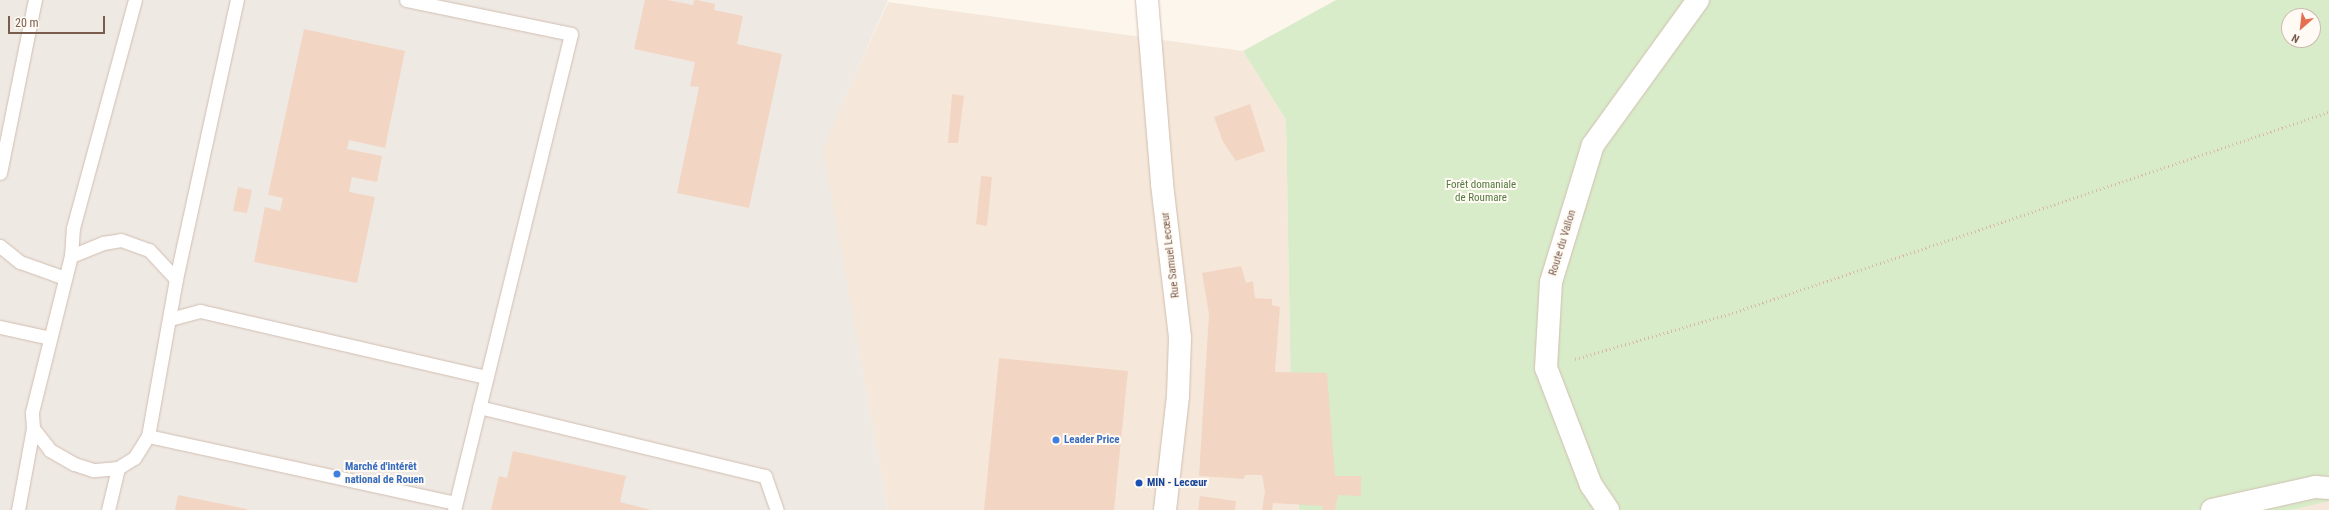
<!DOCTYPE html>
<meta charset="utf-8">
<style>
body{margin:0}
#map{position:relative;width:2329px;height:510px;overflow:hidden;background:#fdf6ec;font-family:"Roboto Condensed",sans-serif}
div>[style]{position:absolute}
.residential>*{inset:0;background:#f5e8da}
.industrial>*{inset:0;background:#efe9e4}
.green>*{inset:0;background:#d8ecc9}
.building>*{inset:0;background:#f3d5c3}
.path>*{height:2.5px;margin-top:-1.25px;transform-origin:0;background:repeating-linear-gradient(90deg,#d9b8a5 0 1px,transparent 0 4px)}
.roads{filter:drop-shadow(0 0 1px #d1beb0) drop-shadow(0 0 1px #d1beb0)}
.service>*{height:13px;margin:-6.5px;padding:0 6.5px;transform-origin:6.5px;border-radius:6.5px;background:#fff}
.minor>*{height:22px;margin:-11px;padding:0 11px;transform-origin:11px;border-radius:11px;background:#fff}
.tertiary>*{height:22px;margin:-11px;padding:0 11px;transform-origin:11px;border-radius:11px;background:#fff}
.dots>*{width:11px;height:11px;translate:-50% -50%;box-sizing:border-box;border:2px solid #fffaf3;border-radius:50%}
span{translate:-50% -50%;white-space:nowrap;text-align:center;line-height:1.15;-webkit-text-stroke:4px #fffaf3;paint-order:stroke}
.park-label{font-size:11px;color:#537a41}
.street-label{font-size:11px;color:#7a5c4d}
.shop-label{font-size:11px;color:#366cbe;font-weight:700}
.left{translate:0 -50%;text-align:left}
.transit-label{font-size:11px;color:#164399;font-weight:700}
.north{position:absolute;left:2281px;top:8px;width:40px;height:40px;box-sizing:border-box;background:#fffaf3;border:1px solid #cabbb1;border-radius:50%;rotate:208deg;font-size:11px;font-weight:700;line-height:16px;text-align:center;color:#7a5c4d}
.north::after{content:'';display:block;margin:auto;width:14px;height:18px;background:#e76f51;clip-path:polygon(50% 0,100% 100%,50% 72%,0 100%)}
.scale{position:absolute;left:8px;top:16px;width:97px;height:18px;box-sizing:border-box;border:2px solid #7a5c4d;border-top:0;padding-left:5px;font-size:12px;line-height:14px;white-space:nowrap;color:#7a5c4d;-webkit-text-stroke:3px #fffaf3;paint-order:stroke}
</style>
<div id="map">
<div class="residential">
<i style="clip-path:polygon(888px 2px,1243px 51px,1286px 120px,1291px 399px,1299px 510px,888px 510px,822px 149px)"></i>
<i style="clip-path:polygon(2326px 501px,2329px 501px,2329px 510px,2293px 510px)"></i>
</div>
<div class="industrial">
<i style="clip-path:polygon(0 0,888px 0,823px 149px,888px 510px,0 510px)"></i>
</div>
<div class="green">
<i style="clip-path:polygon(evenodd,1336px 0,2329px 0,2329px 501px,2292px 510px,1299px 510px,1291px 399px,1286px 120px,1243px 51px,1336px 0,2289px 16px,2313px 16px,2313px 40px,2289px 40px,2289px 16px)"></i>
</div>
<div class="building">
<i style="clip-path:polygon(645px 0,667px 0,693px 5px,694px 0,697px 0,715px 4px,714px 10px,743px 16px,737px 44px,782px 54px,749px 208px,677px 193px,699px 87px,690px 86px,695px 62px,634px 49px)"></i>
<i style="clip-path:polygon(304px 29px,405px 51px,385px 148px,349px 140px,347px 149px,382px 156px,377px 182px,352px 177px,349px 192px,375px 197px,357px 283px,254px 262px,265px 207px,280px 211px,283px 198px,268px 195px)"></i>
<i style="clip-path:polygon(952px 94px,964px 96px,958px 143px,948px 143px)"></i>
<i style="clip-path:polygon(1250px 104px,1265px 151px,1236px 161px,1223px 142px,1214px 117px)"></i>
<i style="clip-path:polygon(981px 176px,992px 177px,987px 226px,976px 224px)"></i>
<i style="clip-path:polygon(238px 187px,252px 190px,247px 213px,233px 211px)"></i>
<i style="clip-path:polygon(1241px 266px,1246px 283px,1253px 281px,1255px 298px,1272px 299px,1272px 305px,1280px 307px,1275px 372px,1327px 373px,1335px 476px,1361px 476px,1361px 496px,1338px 495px,1335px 510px,1322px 510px,1323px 506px,1273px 503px,1272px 510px,1262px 510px,1265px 491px,1262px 475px,1245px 475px,1244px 479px,1199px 476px,1209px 314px,1202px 273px)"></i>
<i style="clip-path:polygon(999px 358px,1128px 371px,1114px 510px,984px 510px)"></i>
<i style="clip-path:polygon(513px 451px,626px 476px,620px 502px,651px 510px,491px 510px,499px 476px,507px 478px)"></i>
<i style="clip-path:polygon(178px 495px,247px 509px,247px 510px,175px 510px)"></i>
<i style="clip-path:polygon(1200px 496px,1236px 501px,1235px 510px,1198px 510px)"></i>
</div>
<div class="path">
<i style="left:1575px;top:359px;width:164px;rotate:-16.3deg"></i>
<i style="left:1732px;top:313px;width:630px;rotate:-18.61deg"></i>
</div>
<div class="roads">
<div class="service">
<i style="left:406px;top:0;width:168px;rotate:11.6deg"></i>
<i style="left:571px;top:34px;width:490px;rotate:103.8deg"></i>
<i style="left:0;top:173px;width:177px;rotate:-78.6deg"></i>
<i style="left:121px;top:240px;width:30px;rotate:20deg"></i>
<i style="left:149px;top:250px;width:40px;rotate:47deg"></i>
<i style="left:176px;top:279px;width:159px;rotate:100.1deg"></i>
<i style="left:148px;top:436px;width:26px;rotate:122deg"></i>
<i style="left:134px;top:458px;width:19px;rotate:148deg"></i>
<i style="left:118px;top:468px;width:25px;rotate:175deg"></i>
<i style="left:93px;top:470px;width:20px;rotate:-162deg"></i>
<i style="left:74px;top:464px;width:28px;rotate:-150deg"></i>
<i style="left:50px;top:450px;width:28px;rotate:-128deg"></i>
<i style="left:33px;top:428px;width:16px;rotate:-94deg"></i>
<i style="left:32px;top:412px;width:161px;rotate:-76deg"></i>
<i style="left:71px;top:256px;width:35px;rotate:-22deg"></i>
<i style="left:103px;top:243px;width:18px;rotate:-9deg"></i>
<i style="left:0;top:246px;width:26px;rotate:39deg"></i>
<i style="left:20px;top:262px;width:48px;rotate:19.6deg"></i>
<i style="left:71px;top:256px;width:28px;rotate:-86deg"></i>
<i style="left:73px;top:228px;width:236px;rotate:-74.8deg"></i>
<i style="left:176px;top:279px;width:286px;rotate:-77.7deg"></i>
<i style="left:170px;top:319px;width:31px;rotate:-15deg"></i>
<i style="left:200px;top:311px;width:294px;rotate:13deg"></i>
<i style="left:0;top:327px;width:51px;rotate:12.4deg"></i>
<i style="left:479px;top:407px;width:294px;rotate:13.6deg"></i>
<i style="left:765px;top:476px;width:36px;rotate:71deg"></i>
<i style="left:148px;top:436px;width:314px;rotate:12.3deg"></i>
<i style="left:18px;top:510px;width:83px;rotate:-79.6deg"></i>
<i style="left:108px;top:510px;width:43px;rotate:-76.6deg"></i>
</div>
<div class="minor">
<i style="left:1608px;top:510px;width:30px;rotate:-124deg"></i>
<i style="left:1591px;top:485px;width:125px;rotate:-111deg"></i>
<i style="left:1546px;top:368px;width:86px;rotate:-86.7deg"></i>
<i style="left:1551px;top:282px;width:143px;rotate:-73deg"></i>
<i style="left:1593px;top:145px;width:179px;rotate:-54.1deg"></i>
<i style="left:2212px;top:510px;width:106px;rotate:-12.6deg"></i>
<i style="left:2315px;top:487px;width:14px;rotate:4deg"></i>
</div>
<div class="tertiary">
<i style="left:1147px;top:0;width:185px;rotate:85.3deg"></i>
<i style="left:1162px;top:184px;width:155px;rotate:83.3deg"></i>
<i style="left:1180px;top:338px;width:58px;rotate:92deg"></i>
<i style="left:1178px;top:396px;width:115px;rotate:96.5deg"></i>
</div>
</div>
<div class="dots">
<i style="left:1056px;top:440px;background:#3f7fe0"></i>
<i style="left:337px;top:474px;background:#3f7fe0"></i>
<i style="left:1139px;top:483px;background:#1a4fb4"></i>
</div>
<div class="park-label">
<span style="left:1481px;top:192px">Forêt domaniale<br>de Roumare</span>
</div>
<div class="street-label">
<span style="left:1563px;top:243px;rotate:-73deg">Route du Vallon</span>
<span style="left:1171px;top:255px;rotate:-97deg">Rue Samuel Lecœur</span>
</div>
<div class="shop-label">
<span class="left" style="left:1064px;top:440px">Leader Price</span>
<span class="left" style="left:345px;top:474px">Marché d'intérêt<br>national de Rouen</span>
</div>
<div class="transit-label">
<span class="left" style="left:1147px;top:483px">MIN - Lecœur</span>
</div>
<div class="north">N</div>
<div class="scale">20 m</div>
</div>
